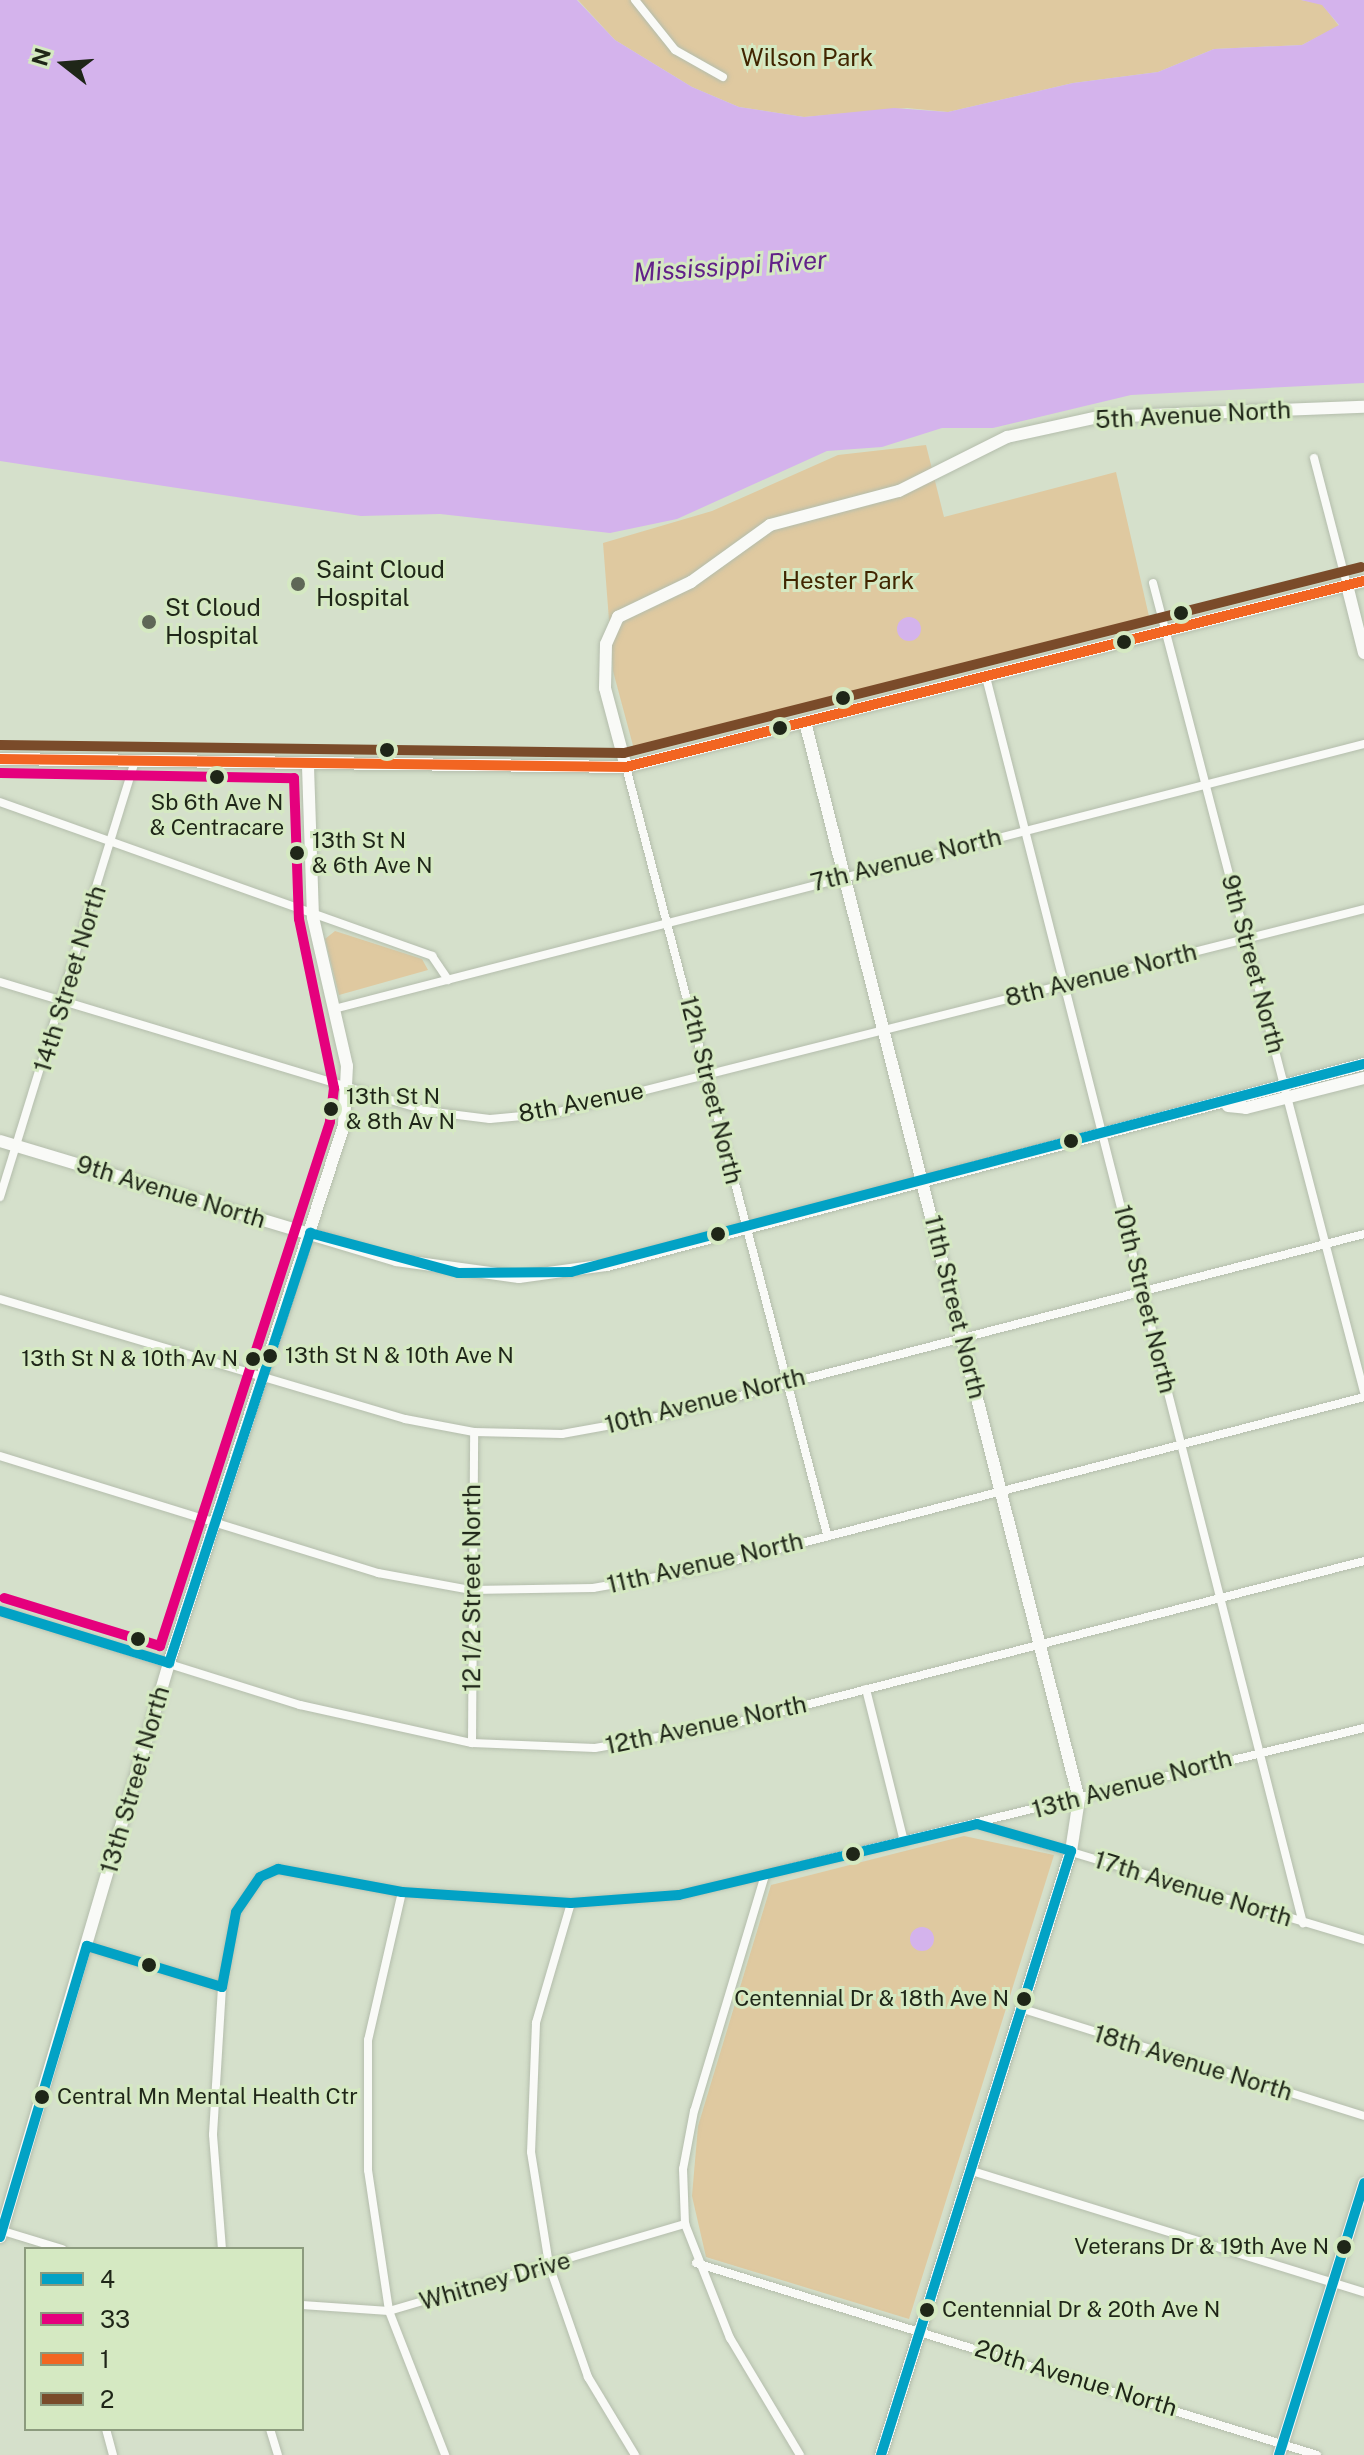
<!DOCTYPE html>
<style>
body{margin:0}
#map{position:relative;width:1364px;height:2455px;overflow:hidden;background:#d5e0cb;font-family:"Public Sans",sans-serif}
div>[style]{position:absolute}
.green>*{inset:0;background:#dfc9a0}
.water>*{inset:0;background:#d4b3ec}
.round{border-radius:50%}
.roads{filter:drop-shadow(0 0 2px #b4bdac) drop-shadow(0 0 2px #b4bdac)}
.street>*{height:8px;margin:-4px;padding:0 4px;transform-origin:4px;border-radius:4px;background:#f9faf7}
.secondary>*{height:12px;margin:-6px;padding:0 6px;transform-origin:6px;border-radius:6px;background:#f9faf7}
.bus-1>*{height:10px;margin:-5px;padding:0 5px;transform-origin:5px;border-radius:5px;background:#02a2c5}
.bus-2>*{height:10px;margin:-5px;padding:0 5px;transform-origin:5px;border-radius:5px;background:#e5007d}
.bus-3>*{height:10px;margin:-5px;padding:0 5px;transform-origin:5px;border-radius:5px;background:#f26522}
.bus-4>*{height:10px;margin:-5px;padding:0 5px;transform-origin:5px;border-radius:5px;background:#7a4b2a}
.dots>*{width:22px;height:22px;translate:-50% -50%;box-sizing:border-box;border:4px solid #d5e9c2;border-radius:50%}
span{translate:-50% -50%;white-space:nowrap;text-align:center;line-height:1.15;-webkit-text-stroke:6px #d5e9c2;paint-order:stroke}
.bus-label{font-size:22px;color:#1f2618}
.left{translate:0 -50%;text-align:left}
.right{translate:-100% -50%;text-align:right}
.park-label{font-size:24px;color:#412500}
.street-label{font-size:24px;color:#1f2618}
.poi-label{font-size:24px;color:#1f2618}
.water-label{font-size:26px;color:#622188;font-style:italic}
.legend{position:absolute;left:24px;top:2247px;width:280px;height:184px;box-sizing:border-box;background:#d5e9c2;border:2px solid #8c9b7e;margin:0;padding:10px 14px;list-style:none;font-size:24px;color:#1f2618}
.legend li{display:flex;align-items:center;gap:16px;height:40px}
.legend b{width:40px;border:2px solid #8c9b7e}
.north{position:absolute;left:24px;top:24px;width:80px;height:80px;-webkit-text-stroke:6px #d5e9c2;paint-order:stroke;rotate:287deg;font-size:22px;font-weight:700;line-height:32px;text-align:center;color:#1f2618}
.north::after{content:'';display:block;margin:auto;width:28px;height:36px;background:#1f2618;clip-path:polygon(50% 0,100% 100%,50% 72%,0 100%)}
</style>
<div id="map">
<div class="green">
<i style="clip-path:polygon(578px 0,1301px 0,1322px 4px,1339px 26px,1302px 45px,1214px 49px,1158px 72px,1073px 83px,948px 112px,907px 108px,804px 117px,739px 107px,692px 87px,615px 40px)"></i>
<i style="clip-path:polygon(926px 445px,944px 517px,1116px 472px,1151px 625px,635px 753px,613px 671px,603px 543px,712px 511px,838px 455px)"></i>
<i style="clip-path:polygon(335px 931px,422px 959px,428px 970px,339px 995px,325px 939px)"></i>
<i style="clip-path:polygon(964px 1836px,1054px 1855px,909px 2319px,706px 2257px,692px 2196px,698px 2126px,771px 1885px)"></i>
</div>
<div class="water">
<i style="clip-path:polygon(0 0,577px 0,615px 40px,692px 87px,739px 107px,804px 117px,894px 108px,948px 112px,1073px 83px,1158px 72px,1214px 49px,1302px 45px,1339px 25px,1322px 5px,1301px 0,1364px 0,1364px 383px,1131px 395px,993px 428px,942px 428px,882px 447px,827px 451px,677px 519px,610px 533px,440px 514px,361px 516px,0 461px)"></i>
<i class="round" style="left:897px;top:617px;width:24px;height:24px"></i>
<i class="round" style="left:910px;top:1927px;width:24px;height:24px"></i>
</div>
<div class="roads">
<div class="street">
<i style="left:635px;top:0;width:64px;rotate:51.3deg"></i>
<i style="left:675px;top:50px;width:55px;rotate:29.4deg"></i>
<i style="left:1314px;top:458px;width:131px;rotate:75.4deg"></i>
<i style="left:1153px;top:583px;width:836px;rotate:75.38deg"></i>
<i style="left:986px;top:677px;width:1286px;rotate:75.73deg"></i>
<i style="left:626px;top:767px;width:793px;rotate:75.32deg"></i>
<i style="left:0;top:802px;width:459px;rotate:19.6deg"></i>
<i style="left:432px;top:956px;width:29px;rotate:56deg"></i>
<i style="left:0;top:982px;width:445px;rotate:16.8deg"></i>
<i style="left:426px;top:1111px;width:64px;rotate:7.1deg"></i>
<i style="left:490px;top:1119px;width:65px;rotate:-5.3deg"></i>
<i style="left:555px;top:1113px;width:834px;rotate:-14.15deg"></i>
<i style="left:334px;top:1009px;width:1064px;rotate:-14.43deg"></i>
<i style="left:0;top:1197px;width:457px;rotate:-72.8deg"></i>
<i style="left:0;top:1299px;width:422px;rotate:16.5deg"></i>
<i style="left:405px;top:1419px;width:70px;rotate:10.7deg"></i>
<i style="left:474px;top:1432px;width:88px;rotate:1.3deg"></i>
<i style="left:562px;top:1434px;width:102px;rotate:-10.2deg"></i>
<i style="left:662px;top:1416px;width:725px;rotate:-14.53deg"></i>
<i style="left:0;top:1456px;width:396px;rotate:17.2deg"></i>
<i style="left:378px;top:1573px;width:95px;rotate:10.4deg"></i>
<i style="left:471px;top:1590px;width:122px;rotate:-0.9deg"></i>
<i style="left:593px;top:1588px;width:111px;rotate:-9.9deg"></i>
<i style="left:702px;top:1569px;width:684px;rotate:-14.56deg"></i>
<i style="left:0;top:1611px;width:314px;rotate:17.4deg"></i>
<i style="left:300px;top:1705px;width:176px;rotate:12.5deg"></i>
<i style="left:472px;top:1743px;width:123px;rotate:2.3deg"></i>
<i style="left:595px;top:1748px;width:139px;rotate:-9.9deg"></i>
<i style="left:732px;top:1724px;width:653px;rotate:-14.46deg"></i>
<i style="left:866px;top:1689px;width:157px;rotate:76deg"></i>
<i style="left:472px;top:1743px;width:311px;rotate:-89.6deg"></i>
<i style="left:978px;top:1824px;width:403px;rotate:16.7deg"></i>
<i style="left:765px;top:1875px;width:246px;rotate:106.7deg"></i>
<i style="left:694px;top:2111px;width:59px;rotate:100.7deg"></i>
<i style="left:683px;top:2169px;width:55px;rotate:87.9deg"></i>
<i style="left:685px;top:2224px;width:123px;rotate:68.5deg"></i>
<i style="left:730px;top:2338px;width:136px;rotate:59.1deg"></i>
<i style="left:402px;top:1892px;width:152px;rotate:102.9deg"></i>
<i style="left:368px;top:2040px;width:130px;rotate:90deg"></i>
<i style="left:368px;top:2170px;width:143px;rotate:81.5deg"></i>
<i style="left:389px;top:2311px;width:155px;rotate:68.7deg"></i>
<i style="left:571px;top:1903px;width:125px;rotate:106.3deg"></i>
<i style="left:536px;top:2023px;width:129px;rotate:92.2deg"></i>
<i style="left:531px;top:2152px;width:114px;rotate:80.9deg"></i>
<i style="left:549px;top:2265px;width:119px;rotate:70.8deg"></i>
<i style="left:588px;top:2377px;width:91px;rotate:58.9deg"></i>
<i style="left:87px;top:1946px;width:141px;rotate:16.9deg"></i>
<i style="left:222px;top:1987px;width:76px;rotate:-79.4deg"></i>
<i style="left:236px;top:1912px;width:42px;rotate:-55.6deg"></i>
<i style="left:260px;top:1877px;width:20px;rotate:-24deg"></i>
<i style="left:278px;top:1869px;width:126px;rotate:10.5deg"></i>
<i style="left:402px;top:1892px;width:169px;rotate:3.7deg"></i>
<i style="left:571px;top:1903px;width:108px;rotate:-4.2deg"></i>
<i style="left:679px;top:1895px;width:705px;rotate:-13.7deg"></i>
<i style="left:222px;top:1987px;width:148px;rotate:93.5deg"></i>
<i style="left:213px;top:2135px;width:114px;rotate:85.5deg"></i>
<i style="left:1023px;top:2009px;width:357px;rotate:17.4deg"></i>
<i style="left:969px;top:2170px;width:413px;rotate:17.2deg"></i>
<i style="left:3px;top:2231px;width:62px;rotate:17deg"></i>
<i style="left:696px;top:2263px;width:650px;rotate:17.18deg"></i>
<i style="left:302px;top:2305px;width:87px;rotate:3.9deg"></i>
<i style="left:389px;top:2311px;width:309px;rotate:-16.4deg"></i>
<i style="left:106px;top:2429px;width:27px;rotate:75deg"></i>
<i style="left:270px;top:2429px;width:27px;rotate:73deg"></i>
</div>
<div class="secondary">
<i style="left:1347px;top:585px;width:70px;rotate:76deg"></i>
<i style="left:805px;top:722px;width:1111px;rotate:75.73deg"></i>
<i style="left:1079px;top:1799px;width:53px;rotate:98.7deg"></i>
<i style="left:1071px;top:1851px;width:633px;rotate:107.46deg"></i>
<i style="left:0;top:759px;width:626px;rotate:0.73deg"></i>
<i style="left:626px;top:767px;width:761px;rotate:-14.15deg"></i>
<i style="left:626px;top:767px;width:82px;rotate:-104.9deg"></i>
<i style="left:605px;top:688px;width:44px;rotate:-88.7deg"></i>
<i style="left:606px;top:644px;width:30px;rotate:-66deg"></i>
<i style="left:618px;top:617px;width:81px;rotate:-25.6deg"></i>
<i style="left:691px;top:582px;width:97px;rotate:-35.8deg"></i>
<i style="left:770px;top:525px;width:133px;rotate:-14.8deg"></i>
<i style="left:899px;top:491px;width:121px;rotate:-26.6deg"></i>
<i style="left:1007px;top:437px;width:94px;rotate:-12.3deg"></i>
<i style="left:1099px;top:417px;width:265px;rotate:-2.2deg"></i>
<i style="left:1228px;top:1106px;width:18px;rotate:6deg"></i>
<i style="left:1246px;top:1108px;width:122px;rotate:-14.3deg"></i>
<i style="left:0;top:1141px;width:413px;rotate:16.7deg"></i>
<i style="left:396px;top:1260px;width:124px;rotate:7.9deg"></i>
<i style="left:519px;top:1277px;width:89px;rotate:-7.8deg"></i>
<i style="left:607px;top:1265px;width:783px;rotate:-14.87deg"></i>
<i style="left:0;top:2237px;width:598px;rotate:-73.59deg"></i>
<i style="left:169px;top:1663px;width:566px;rotate:-71.98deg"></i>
<i style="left:344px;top:1125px;width:59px;rotate:-87.1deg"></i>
<i style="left:347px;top:1066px;width:153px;rotate:-102.9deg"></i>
<i style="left:313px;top:917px;width:153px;rotate:-91.9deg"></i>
<i style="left:1279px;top:2455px;width:285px;rotate:-72.6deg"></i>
</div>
</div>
<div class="bus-1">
<i style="left:0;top:1611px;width:177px;rotate:17.1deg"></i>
<i style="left:169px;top:1663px;width:453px;rotate:-71.8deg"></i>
<i style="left:310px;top:1233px;width:153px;rotate:15.1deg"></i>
<i style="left:458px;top:1273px;width:113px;rotate:-0.5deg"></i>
<i style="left:571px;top:1272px;width:820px;rotate:-14.7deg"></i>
<i style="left:0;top:2237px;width:304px;rotate:-73.4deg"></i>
<i style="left:87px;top:1946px;width:141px;rotate:16.9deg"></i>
<i style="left:222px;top:1987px;width:76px;rotate:-79.4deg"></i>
<i style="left:236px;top:1912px;width:42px;rotate:-55.6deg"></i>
<i style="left:260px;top:1877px;width:20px;rotate:-24deg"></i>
<i style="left:278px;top:1869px;width:126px;rotate:10.5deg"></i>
<i style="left:402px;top:1892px;width:169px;rotate:3.7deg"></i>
<i style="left:571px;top:1903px;width:108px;rotate:-4.2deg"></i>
<i style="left:679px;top:1895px;width:306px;rotate:-13.4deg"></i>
<i style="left:977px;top:1824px;width:98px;rotate:16deg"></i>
<i style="left:1071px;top:1851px;width:633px;rotate:107.46deg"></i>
<i style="left:1279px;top:2455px;width:285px;rotate:-72.6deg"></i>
</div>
<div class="bus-2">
<i style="left:0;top:773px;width:294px;rotate:1deg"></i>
<i style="left:294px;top:778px;width:141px;rotate:88deg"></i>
<i style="left:299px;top:919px;width:173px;rotate:78.3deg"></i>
<i style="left:334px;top:1088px;width:34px;rotate:97deg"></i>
<i style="left:330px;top:1122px;width:551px;rotate:107.97deg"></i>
<i style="left:160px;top:1646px;width:163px;rotate:-162.9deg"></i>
</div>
<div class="bus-3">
<i style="left:0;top:759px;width:626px;rotate:0.73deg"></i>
<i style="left:626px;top:767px;width:761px;rotate:-14.15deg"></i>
</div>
<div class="bus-4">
<i style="left:0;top:745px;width:624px;rotate:0.73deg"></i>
<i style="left:624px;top:753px;width:760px;rotate:-14.16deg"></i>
</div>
<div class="dots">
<i style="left:298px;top:584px;background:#5f6757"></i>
<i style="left:1181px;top:613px;background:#1f2618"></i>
<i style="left:149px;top:622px;background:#5f6757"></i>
<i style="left:1124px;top:642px;background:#1f2618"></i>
<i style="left:843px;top:698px;background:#1f2618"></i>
<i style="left:780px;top:728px;background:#1f2618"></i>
<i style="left:387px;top:750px;background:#1f2618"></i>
<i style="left:217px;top:777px;background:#1f2618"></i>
<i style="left:297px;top:853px;background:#1f2618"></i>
<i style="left:331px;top:1109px;background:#1f2618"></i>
<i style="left:1071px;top:1141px;background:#1f2618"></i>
<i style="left:718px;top:1234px;background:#1f2618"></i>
<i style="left:270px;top:1356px;background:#1f2618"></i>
<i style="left:253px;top:1359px;background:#1f2618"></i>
<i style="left:138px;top:1639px;background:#1f2618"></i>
<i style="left:853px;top:1854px;background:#1f2618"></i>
<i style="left:149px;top:1965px;background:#1f2618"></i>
<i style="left:1024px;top:1999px;background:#1f2618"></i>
<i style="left:42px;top:2097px;background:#1f2618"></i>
<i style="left:1344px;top:2247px;background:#1f2618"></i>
<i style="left:927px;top:2310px;background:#1f2618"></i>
</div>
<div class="bus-label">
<span style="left:217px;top:815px">Sb 6th Ave N<br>&amp; Centracare</span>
<span class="left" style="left:312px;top:853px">13th St N<br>&amp; 6th Ave N</span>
<span class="left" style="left:346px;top:1109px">13th St N<br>&amp; 8th Av N</span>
<span class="left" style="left:285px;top:1356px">13th St N &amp; 10th Ave N</span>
<span class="right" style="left:238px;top:1359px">13th St N &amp; 10th Av N</span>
<span class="right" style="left:1009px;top:1999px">Centennial Dr &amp; 18th Ave N</span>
<span class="left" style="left:57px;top:2097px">Central Mn Mental Health Ctr</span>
<span class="right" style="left:1329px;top:2247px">Veterans Dr &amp; 19th Ave N</span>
<span class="left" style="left:942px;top:2310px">Centennial Dr &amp; 20th Ave N</span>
</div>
<div class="park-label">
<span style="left:807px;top:58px">Wilson Park</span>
<span style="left:848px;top:581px">Hester Park</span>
</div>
<div class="street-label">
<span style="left:1193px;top:415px;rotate:-3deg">5th Avenue North</span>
<span style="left:906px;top:860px;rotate:-14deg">7th Avenue North</span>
<span style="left:1253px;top:964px;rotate:75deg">9th Street North</span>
<span style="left:1101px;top:975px;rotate:-14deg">8th Avenue North</span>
<span style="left:70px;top:979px;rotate:-73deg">14th Street North</span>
<span style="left:711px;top:1090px;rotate:76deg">12th Street North</span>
<span style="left:581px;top:1102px;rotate:-11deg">8th Avenue</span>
<span style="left:171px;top:1192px;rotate:17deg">9th Avenue North</span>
<span style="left:1145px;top:1299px;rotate:76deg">10th Street North</span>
<span style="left:955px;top:1307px;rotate:76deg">11th Street North</span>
<span style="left:705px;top:1401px;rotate:-14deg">10th Avenue North</span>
<span style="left:705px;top:1563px;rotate:-13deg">11th Avenue North</span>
<span style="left:472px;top:1588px;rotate:-90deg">12 1/2 Street North</span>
<span style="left:706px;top:1725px;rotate:-12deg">12th Avenue North</span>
<span style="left:135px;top:1780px;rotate:-74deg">13th Street North</span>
<span style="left:1132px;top:1784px;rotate:-15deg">13th Avenue North</span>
<span style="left:1193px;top:1889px;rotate:17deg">17th Avenue North</span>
<span style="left:1193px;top:2063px;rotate:17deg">18th Avenue North</span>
<span style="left:495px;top:2281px;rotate:-16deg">Whitney Drive</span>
<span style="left:1076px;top:2378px;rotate:17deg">20th Avenue North</span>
</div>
<div class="poi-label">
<span class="left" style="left:316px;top:584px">Saint Cloud<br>Hospital</span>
<span class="left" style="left:165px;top:622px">St Cloud<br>Hospital</span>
</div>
<div class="water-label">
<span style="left:730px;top:266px;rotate:-4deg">Mississippi River</span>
</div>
<ul class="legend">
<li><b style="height:10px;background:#02a2c5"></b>4</li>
<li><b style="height:10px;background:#e5007d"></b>33</li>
<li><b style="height:10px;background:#f26522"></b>1</li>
<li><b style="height:10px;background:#7a4b2a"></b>2</li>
</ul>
<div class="north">N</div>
</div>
